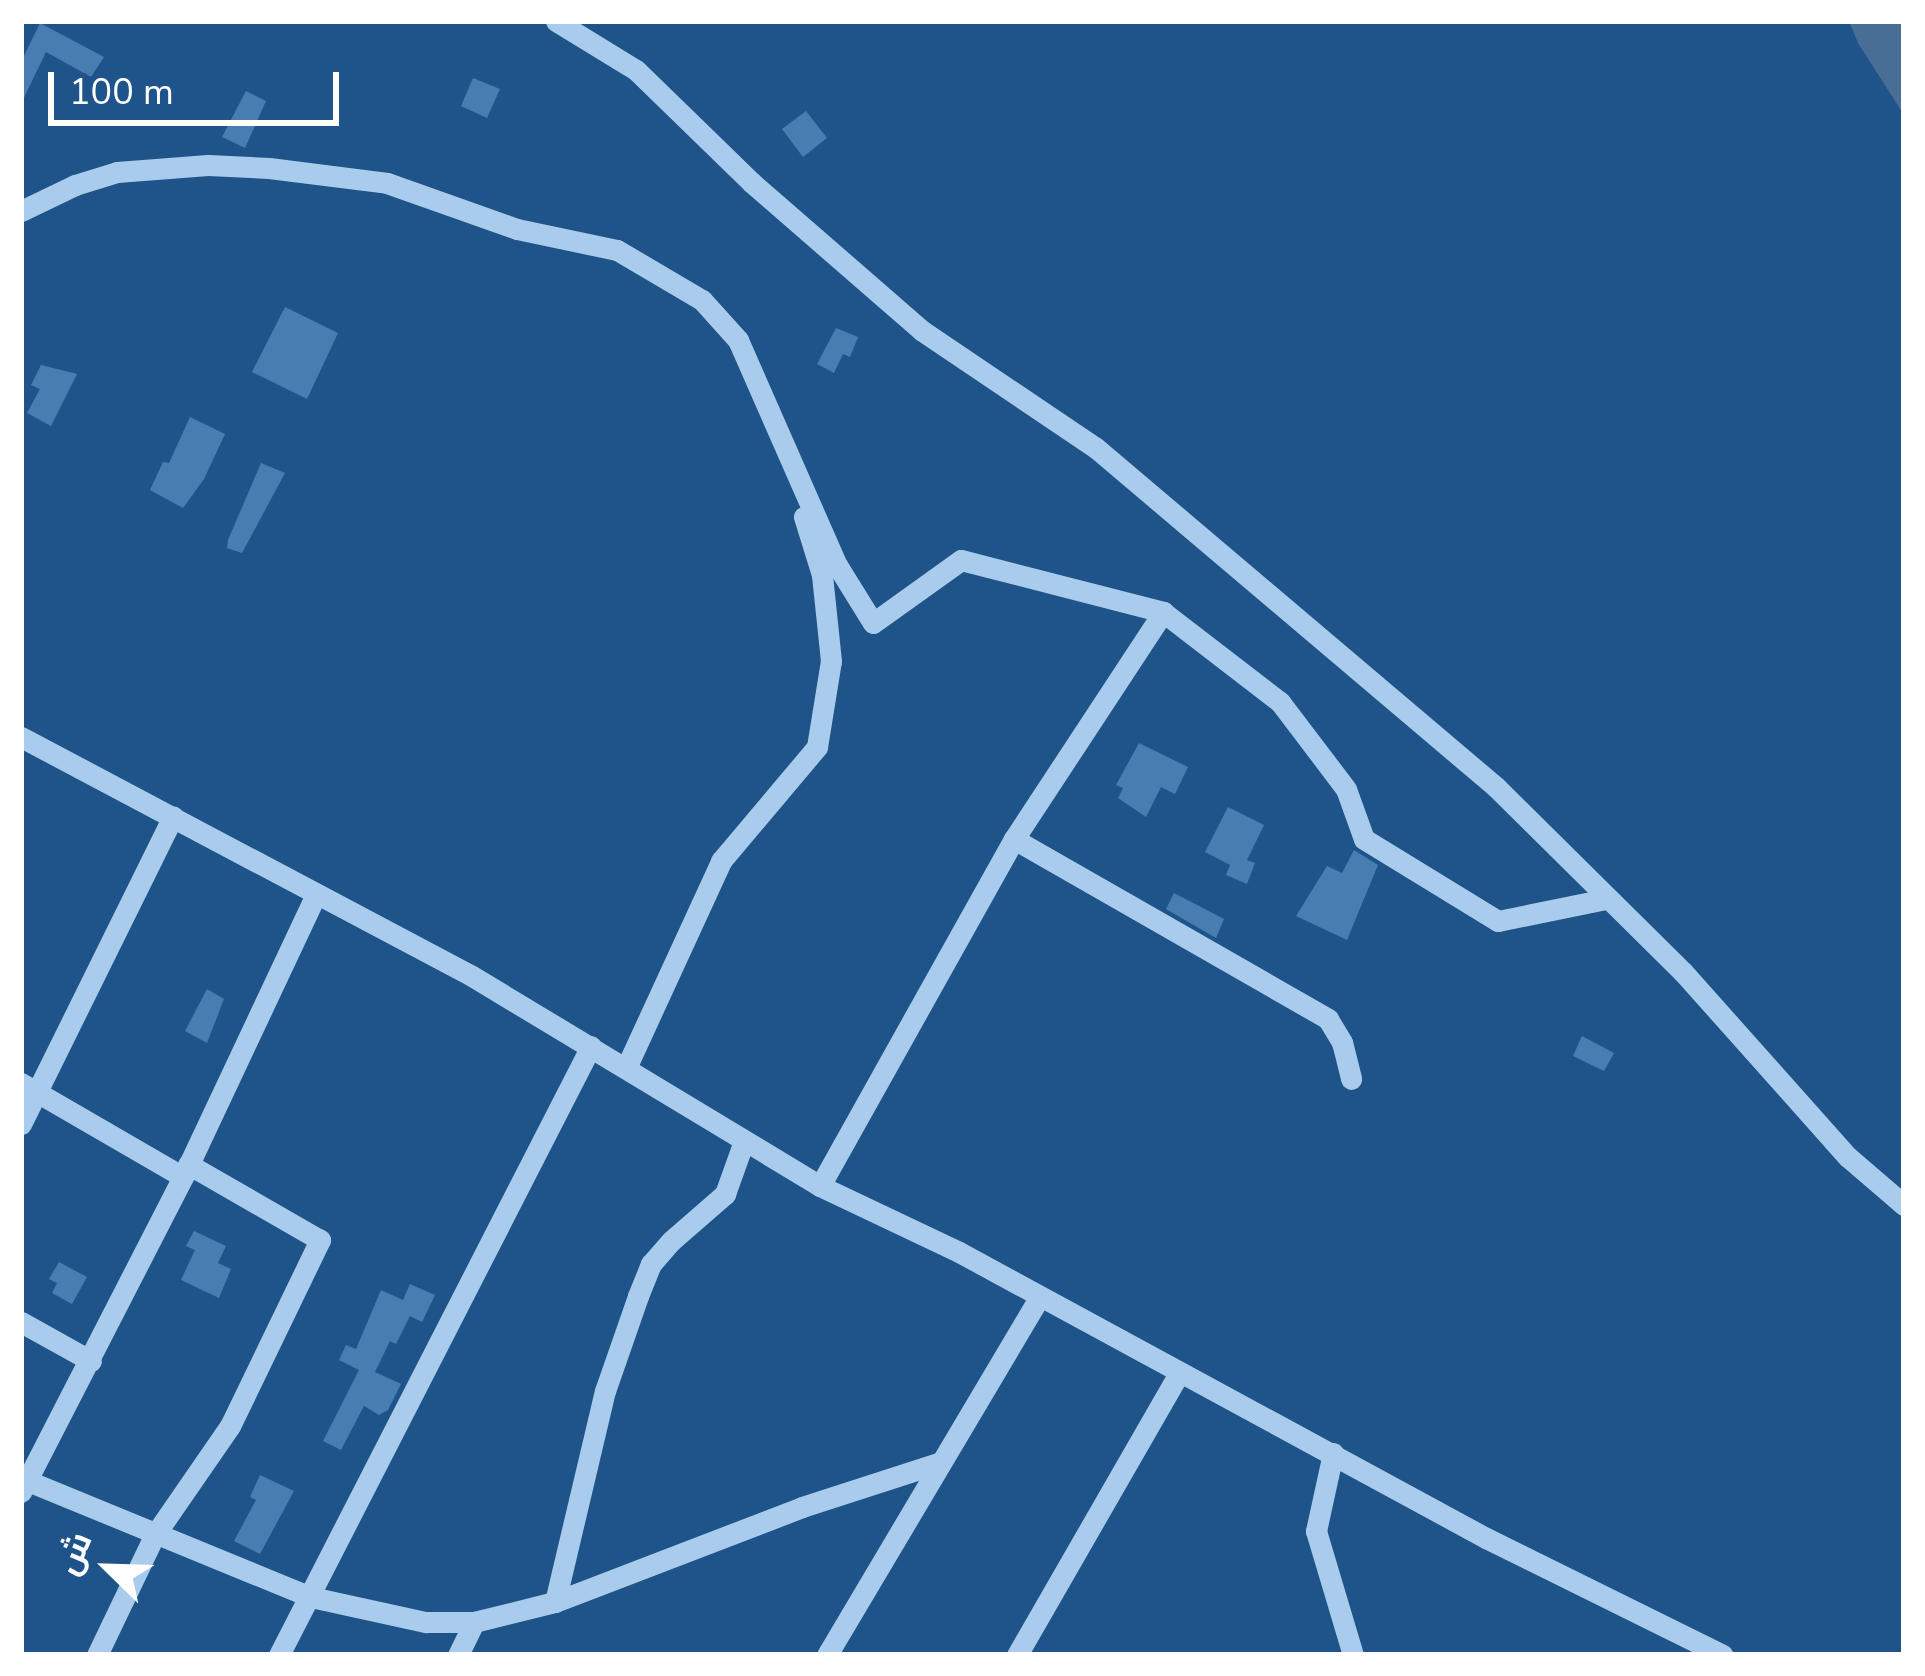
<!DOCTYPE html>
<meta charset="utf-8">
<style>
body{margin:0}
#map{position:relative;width:1925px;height:1676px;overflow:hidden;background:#1e548a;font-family:"Nunito Sans",Cairo,sans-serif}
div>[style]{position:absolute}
.water>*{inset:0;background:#496e95}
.building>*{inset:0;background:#477eb2}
.minor>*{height:21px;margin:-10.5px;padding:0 10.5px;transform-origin:10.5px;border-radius:10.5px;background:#aaccec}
span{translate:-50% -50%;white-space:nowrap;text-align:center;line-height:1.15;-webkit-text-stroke:12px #1e548a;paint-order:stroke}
.frame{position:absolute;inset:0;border:24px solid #fff;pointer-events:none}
.north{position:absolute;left:48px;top:1508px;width:120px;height:120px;-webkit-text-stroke:9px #1e548a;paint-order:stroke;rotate:293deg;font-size:33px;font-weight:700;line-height:48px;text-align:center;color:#fff}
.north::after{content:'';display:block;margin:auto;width:42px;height:54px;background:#fff;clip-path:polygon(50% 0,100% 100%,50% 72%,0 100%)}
.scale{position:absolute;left:48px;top:72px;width:291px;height:54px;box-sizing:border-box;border:6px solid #fff;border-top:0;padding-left:15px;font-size:36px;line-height:42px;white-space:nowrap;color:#fff;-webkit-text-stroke:9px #1e548a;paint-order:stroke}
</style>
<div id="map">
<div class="water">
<i style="clip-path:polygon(1849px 21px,1904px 21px,1904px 115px,1858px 43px)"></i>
</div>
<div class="building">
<i style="clip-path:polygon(40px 23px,104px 57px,91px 77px,46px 52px,21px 104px,21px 62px)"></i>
<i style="clip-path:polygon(473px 78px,500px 89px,487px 118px,461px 106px)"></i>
<i style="clip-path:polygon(246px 91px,266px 101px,245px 148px,222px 137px)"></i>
<i style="clip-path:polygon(806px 111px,827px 138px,803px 157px,782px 129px)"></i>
<i style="clip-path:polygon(285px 307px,338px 333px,307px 399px,252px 372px)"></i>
<i style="clip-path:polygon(836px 328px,858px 337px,850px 357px,843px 354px,834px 373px,817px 364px)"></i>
<i style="clip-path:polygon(41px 365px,77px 374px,51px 426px,27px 413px,40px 389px,31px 385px)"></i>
<i style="clip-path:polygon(190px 417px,225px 434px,204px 479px,183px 508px,150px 490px,163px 462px,169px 463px)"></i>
<i style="clip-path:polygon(261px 463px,285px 473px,242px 553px,227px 548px,228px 540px)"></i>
<i style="clip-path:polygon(1139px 743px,1188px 767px,1175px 794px,1161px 787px,1146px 817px,1118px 798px,1123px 788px,1116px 785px)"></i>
<i style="clip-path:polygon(1228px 807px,1264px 825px,1247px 860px,1255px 863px,1247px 884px,1226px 875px,1230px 865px,1205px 852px)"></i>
<i style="clip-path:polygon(1354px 850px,1378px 865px,1347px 940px,1296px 916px,1327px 866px,1342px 873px)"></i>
<i style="clip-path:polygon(1174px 893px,1224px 919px,1216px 938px,1166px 909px)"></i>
<i style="clip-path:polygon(207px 989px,224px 999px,207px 1043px,185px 1031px)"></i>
<i style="clip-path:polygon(1582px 1036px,1614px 1053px,1604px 1071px,1573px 1056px)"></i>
<i style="clip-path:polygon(194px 1231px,226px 1246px,218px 1263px,231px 1269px,219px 1298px,181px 1280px,195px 1250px,186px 1246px)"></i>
<i style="clip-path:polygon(59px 1262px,87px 1277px,72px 1304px,52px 1293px,57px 1283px,49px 1279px)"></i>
<i style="clip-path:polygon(410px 1284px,435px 1295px,422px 1322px,410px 1316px,396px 1344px,390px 1341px,375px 1372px,401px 1384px,388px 1410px,379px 1415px,364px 1406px,341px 1450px,323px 1441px,359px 1370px,339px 1360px,346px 1345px,356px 1349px,381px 1290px,403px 1300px)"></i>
<i style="clip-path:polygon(260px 1475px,294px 1491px,260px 1554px,234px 1541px,256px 1500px,250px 1497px)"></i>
</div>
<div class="minor">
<i style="left:556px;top:21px;width:94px;rotate:31.5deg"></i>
<i style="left:636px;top:70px;width:161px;rotate:44.2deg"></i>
<i style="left:751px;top:182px;width:225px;rotate:41deg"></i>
<i style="left:921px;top:330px;width:211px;rotate:34deg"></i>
<i style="left:1096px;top:448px;width:524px;rotate:40.28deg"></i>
<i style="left:1496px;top:787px;width:263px;rotate:44.7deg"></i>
<i style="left:1683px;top:972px;width:248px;rotate:48.3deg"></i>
<i style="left:1848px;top:1157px;width:74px;rotate:40.6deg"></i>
<i style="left:21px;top:211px;width:60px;rotate:-25.7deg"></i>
<i style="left:75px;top:185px;width:44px;rotate:-17.2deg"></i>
<i style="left:117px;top:172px;width:91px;rotate:-4.4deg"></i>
<i style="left:208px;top:165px;width:61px;rotate:2.8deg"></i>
<i style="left:269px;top:168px;width:119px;rotate:7.2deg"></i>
<i style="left:387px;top:183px;width:138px;rotate:19.5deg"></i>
<i style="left:517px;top:229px;width:102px;rotate:11.9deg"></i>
<i style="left:617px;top:250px;width:99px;rotate:30.5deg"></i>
<i style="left:702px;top:300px;width:54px;rotate:48deg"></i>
<i style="left:738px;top:340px;width:246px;rotate:66.3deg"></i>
<i style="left:837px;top:565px;width:68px;rotate:58.2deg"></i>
<i style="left:873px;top:623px;width:108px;rotate:-35.6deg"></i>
<i style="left:961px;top:560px;width:209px;rotate:14.4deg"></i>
<i style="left:1163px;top:612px;width:148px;rotate:37.6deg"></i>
<i style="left:1280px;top:702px;width:109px;rotate:52.8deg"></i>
<i style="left:1346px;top:789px;width:53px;rotate:70.2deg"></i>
<i style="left:1364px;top:839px;width:157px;rotate:31.5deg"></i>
<i style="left:1498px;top:921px;width:110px;rotate:-11.5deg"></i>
<i style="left:21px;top:737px;width:510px;rotate:27.92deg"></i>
<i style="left:472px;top:976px;width:406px;rotate:31.1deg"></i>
<i style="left:820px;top:1186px;width:154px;rotate:25.4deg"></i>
<i style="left:959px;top:1252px;width:600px;rotate:28.49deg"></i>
<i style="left:1486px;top:1538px;width:264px;rotate:26.3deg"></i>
<i style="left:1014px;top:839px;width:362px;rotate:29.8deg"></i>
<i style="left:1328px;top:1019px;width:27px;rotate:59deg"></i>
<i style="left:1342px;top:1042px;width:38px;rotate:76deg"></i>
<i style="left:626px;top:1068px;width:228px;rotate:-65.3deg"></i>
<i style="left:721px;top:861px;width:149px;rotate:-49.9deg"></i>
<i style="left:817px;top:747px;width:87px;rotate:-80.8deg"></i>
<i style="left:831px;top:661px;width:86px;rotate:-96deg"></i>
<i style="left:822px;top:575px;width:61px;rotate:-107.2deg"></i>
<i style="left:21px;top:1083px;width:187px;rotate:30.1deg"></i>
<i style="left:21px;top:1124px;width:343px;rotate:-63.7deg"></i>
<i style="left:820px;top:1186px;width:398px;rotate:-60.8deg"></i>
<i style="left:1014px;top:839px;width:272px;rotate:-56.7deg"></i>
<i style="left:21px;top:1322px;width:80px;rotate:29.1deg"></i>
<i style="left:1333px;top:1453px;width:80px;rotate:102.3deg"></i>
<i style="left:1316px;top:1531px;width:129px;rotate:73.4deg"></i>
<i style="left:28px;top:1481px;width:306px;rotate:22.3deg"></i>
<i style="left:311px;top:1597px;width:118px;rotate:12.3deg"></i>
<i style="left:426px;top:1622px;width:48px"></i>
<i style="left:474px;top:1622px;width:83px;rotate:-13.9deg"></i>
<i style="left:555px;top:1602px;width:265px;rotate:-21deg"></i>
<i style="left:802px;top:1507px;width:143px;rotate:-17.9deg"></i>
<i style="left:21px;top:1492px;width:354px;rotate:-62.8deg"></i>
<i style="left:183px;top:1177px;width:310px;rotate:-64.8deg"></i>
<i style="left:555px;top:1602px;width:217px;rotate:-76.7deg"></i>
<i style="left:605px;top:1391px;width:101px;rotate:-70.8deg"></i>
<i style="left:638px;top:1296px;width:35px;rotate:-68deg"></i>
<i style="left:651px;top:1264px;width:30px;rotate:-49deg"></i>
<i style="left:671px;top:1241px;width:72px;rotate:-41deg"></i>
<i style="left:725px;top:1194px;width:56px;rotate:-70.3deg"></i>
<i style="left:97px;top:1655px;width:132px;rotate:-64.4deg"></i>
<i style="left:154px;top:1536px;width:134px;rotate:-55.4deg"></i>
<i style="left:230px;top:1426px;width:207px;rotate:-64.2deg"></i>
<i style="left:320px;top:1240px;width:152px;rotate:-150.1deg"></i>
<i style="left:279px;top:1655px;width:684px;rotate:-62.87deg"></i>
<i style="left:458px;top:1655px;width:37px;rotate:-64deg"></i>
<i style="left:827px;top:1655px;width:417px;rotate:-59.3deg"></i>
<i style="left:1017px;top:1655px;width:323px;rotate:-60.1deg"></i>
</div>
<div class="frame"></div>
<div class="north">ش</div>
<div class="scale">100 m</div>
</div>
